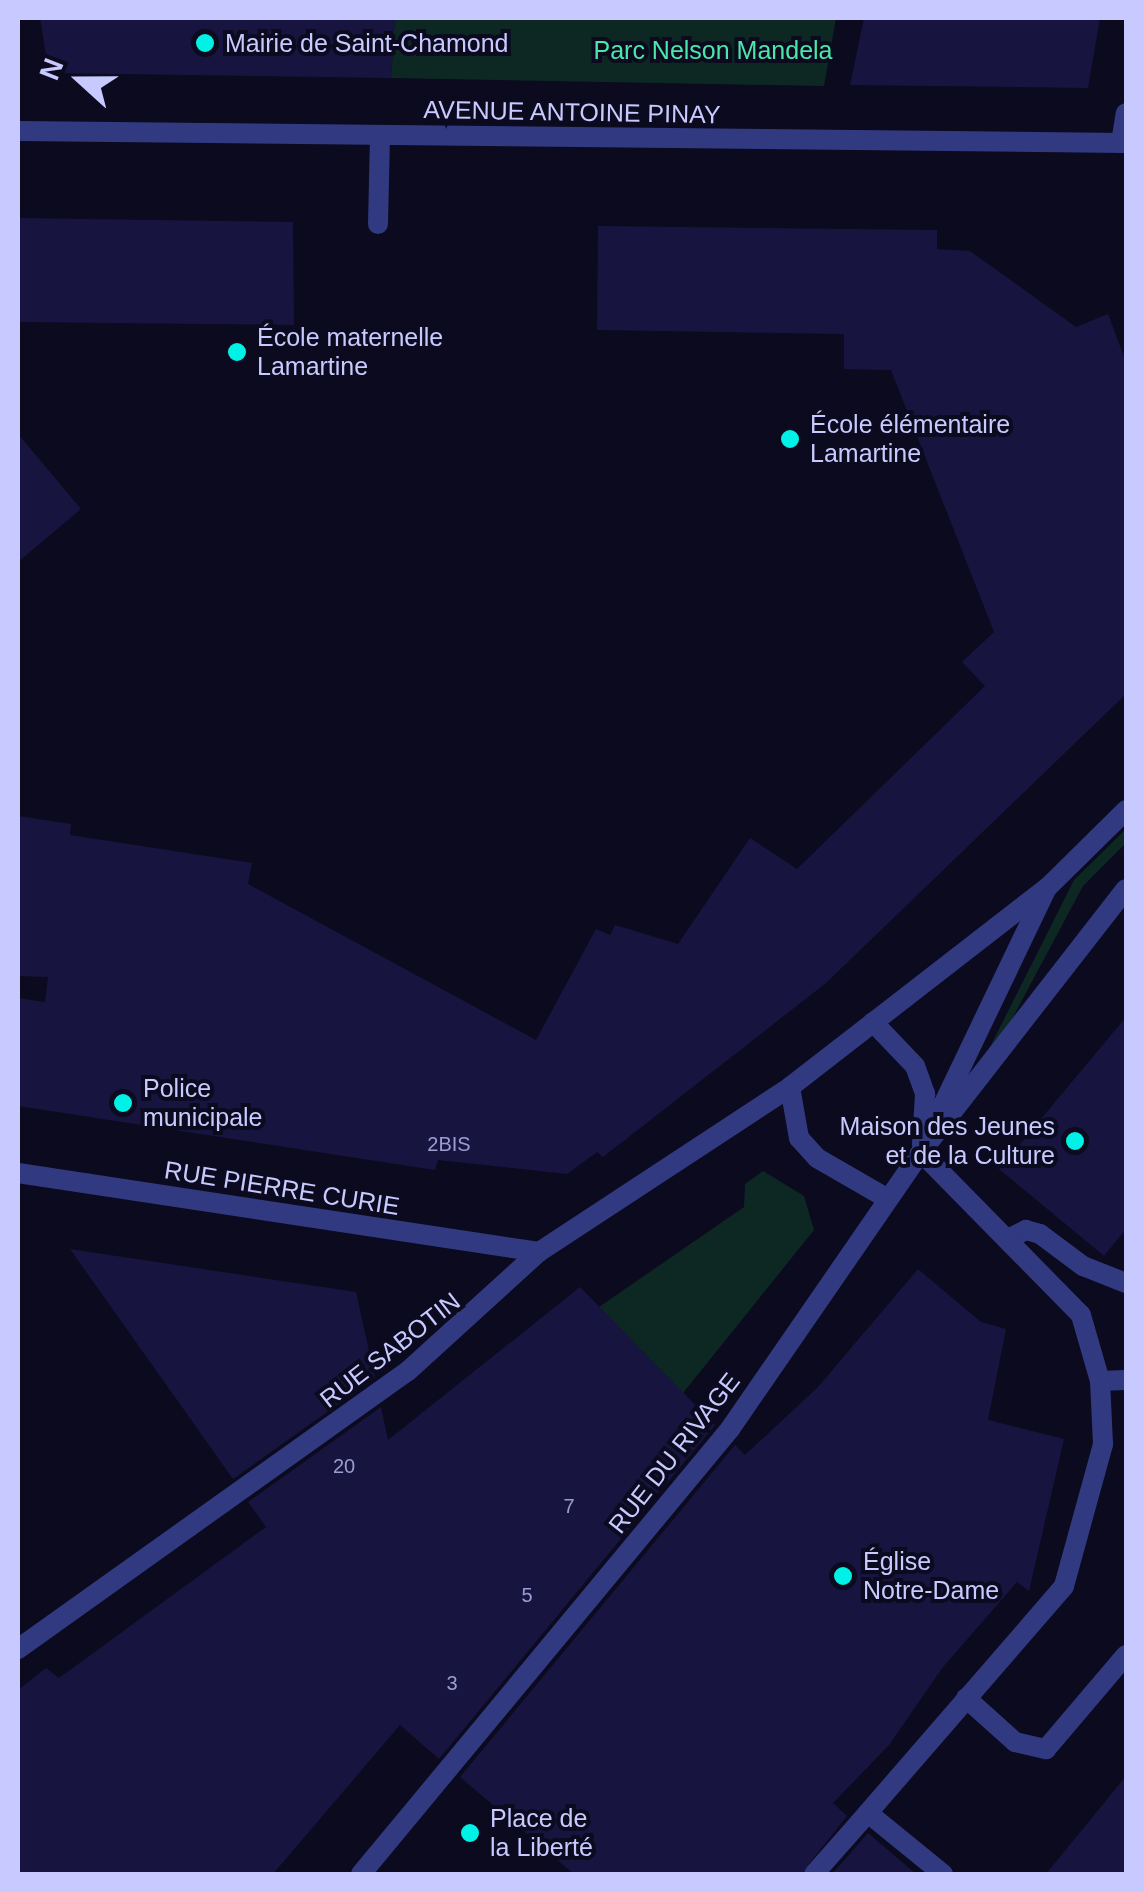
<!DOCTYPE html>
<meta charset="utf-8">
<style>
body{margin:0}
#map{position:relative;width:1144px;height:1892px;overflow:hidden;background:#0b0a1e;font-family:Helvetica,sans-serif}
div>[style]{position:absolute}
.green>*{inset:0;background:#0d2823}
.building>*{inset:0;background:#171540}
.service>*{height:20px;margin:-10px;padding:0 10px;transform-origin:10px;border-radius:10px;background:#313a81}
.minor>*{height:20px;margin:-10px;padding:0 10px;transform-origin:10px;border-radius:10px;background:#313a81}
.dots>*{width:28px;height:28px;translate:-50% -50%;box-sizing:border-box;border:5px solid #0b0a1e;border-radius:50%}
span{translate:-50% -50%;white-space:nowrap;text-align:center;line-height:1.15;-webkit-text-stroke:8px #0b0a1e;paint-order:stroke}
.number-label{font-size:20px;color:#9b9ccf}
.number-label span{-webkit-text-stroke-width:0}
.poi-label{font-size:25px;color:#c7c9ff}
.left{translate:0 -50%;text-align:left}
.right{translate:-100% -50%;text-align:right}
.park-label{font-size:25px;color:#4be7a9}
.street-label{font-size:25px;color:#c7c9ff}
.frame{position:absolute;inset:0;border:20px solid #c7c9ff;pointer-events:none}
.north{position:absolute;left:30px;top:30px;width:100px;height:100px;-webkit-text-stroke:8px #0b0a1e;paint-order:stroke;rotate:291deg;font-size:28px;font-weight:700;line-height:40px;text-align:center;color:#c7c9ff}
.north::after{content:'';display:block;margin:auto;width:35px;height:45px;background:#c7c9ff;clip-path:polygon(50% 0,100% 100%,50% 72%,0 100%)}
</style>
<div id="map">
<div class="green">
<i style="clip-path:polygon(395px 18px,836px 18px,824px 86px,391px 78px)"></i>
<i style="clip-path:polygon(1126px 829px,1126px 843px,1083px 886px,996px 1049px,989px 1049px,1074px 880px)"></i>
<i style="clip-path:polygon(763px 1171px,804px 1196px,814px 1230px,683px 1393px,599px 1307px,744px 1207px,745px 1184px)"></i>
</div>
<div class="building">
<i style="clip-path:polygon(40px 18px,395px 18px,391px 78px,49px 73px)"></i>
<i style="clip-path:polygon(864px 18px,1100px 18px,1088px 88px,850px 85px)"></i>
<i style="clip-path:polygon(18px 218px,293px 222px,294px 325px,18px 322px)"></i>
<i style="clip-path:polygon(598px 226px,937px 230px,937px 249px,970px 251px,1076px 327px,1108px 314px,1126px 362px,1126px 694px,826px 983px,603px 1157px,597px 1152px,567px 1174px,438px 1160px,435px 1170px,18px 1106px,18px 998px,45px 1002px,48px 977px,18px 976px,18px 816px,71px 824px,70px 835px,252px 863px,248px 884px,536px 1040px,596px 929px,610px 935px,615px 925px,678px 944px,750px 838px,797px 869px,985px 686px,962px 662px,994px 632px,891px 370px,844px 369px,844px 334px,597px 330px)"></i>
<i style="clip-path:polygon(18px 434px,81px 509px,18px 562px)"></i>
<i style="clip-path:polygon(1126px 1017px,1126px 1229px,1104px 1256px,999px 1169px)"></i>
<i style="clip-path:polygon(70px 1249px,356px 1292px,375px 1378px,233px 1479px)"></i>
<i style="clip-path:polygon(918px 1269px,981px 1322px,1006px 1329px,988px 1420px,1064px 1439px,1029px 1591px,1017px 1582px,943px 1667px,889px 1745px,833px 1803px,847px 1816px,801px 1874px,574px 1874px,460px 1777px,735px 1445px,745px 1455px,818px 1387px)"></i>
<i style="clip-path:polygon(580px 1287px,715px 1425px,439px 1759px,400px 1725px,273px 1874px,18px 1874px,18px 1690px,46px 1668px,59px 1678px,266px 1527px,248px 1502px,381px 1407px,388px 1440px)"></i>
<i style="clip-path:polygon(1126px 1776px,1126px 1874px,1046px 1874px)"></i>
<i style="clip-path:polygon(868px 1833px,916px 1874px,832px 1874px)"></i>
</div>
<div class="service">
<i style="left:378px;top:224px;width:88px;rotate:-88.7deg"></i>
<i style="left:929px;top:1134px;width:273px;rotate:-64.4deg"></i>
<i style="left:1010px;top:1238px;width:18px;rotate:-27deg"></i>
<i style="left:1026px;top:1230px;width:15px;rotate:16deg"></i>
<i style="left:1040px;top:1234px;width:54px;rotate:36.7deg"></i>
<i style="left:1083px;top:1266px;width:46px;rotate:21.6deg"></i>
<i style="left:1100px;top:1381px;width:26px;rotate:-2deg"></i>
<i style="left:966px;top:1698px;width:66px;rotate:41.9deg"></i>
<i style="left:1015px;top:1742px;width:32px;rotate:13deg"></i>
<i style="left:1046px;top:1749px;width:123px;rotate:-49.6deg"></i>
<i style="left:868px;top:1813px;width:97px;rotate:39.1deg"></i>
<i style="left:814px;top:1874px;width:68px;rotate:-48.6deg"></i>
</div>
<div class="minor">
<i style="left:18px;top:131px;width:1108px;rotate:0.62deg"></i>
<i style="left:1121px;top:143px;width:30px;rotate:-81deg"></i>
<i style="left:873px;top:1022px;width:61px;rotate:46.3deg"></i>
<i style="left:915px;top:1066px;width:30px;rotate:70deg"></i>
<i style="left:925px;top:1094px;width:51px;rotate:93.4deg"></i>
<i style="left:790px;top:1087px;width:52px;rotate:80deg"></i>
<i style="left:799px;top:1138px;width:27px;rotate:48deg"></i>
<i style="left:817px;top:1158px;width:82px;rotate:30deg"></i>
<i style="left:18px;top:1173px;width:527px;rotate:8.62deg"></i>
<i style="left:18px;top:1649px;width:479px;rotate:-35.5deg"></i>
<i style="left:408px;top:1371px;width:177px;rotate:-42.3deg"></i>
<i style="left:539px;top:1252px;width:300px;rotate:-33.3deg"></i>
<i style="left:790px;top:1087px;width:325px;rotate:-37.8deg"></i>
<i style="left:1047px;top:888px;width:111px;rotate:-44.6deg"></i>
<i style="left:859px;top:1823px;width:313px;rotate:-49.1deg"></i>
<i style="left:1064px;top:1586px;width:147px;rotate:-74.6deg"></i>
<i style="left:1103px;top:1444px;width:63px;rotate:-92.7deg"></i>
<i style="left:1100px;top:1381px;width:69px;rotate:-106.1deg"></i>
<i style="left:1081px;top:1315px;width:228px;rotate:-134.5deg"></i>
<i style="left:361px;top:1874px;width:578px;rotate:-50.33deg"></i>
<i style="left:730px;top:1429px;width:336px;rotate:-55.4deg"></i>
<i style="left:921px;top:1152px;width:333px;rotate:-52.1deg"></i>
</div>
<div class="dots">
<i style="left:205px;top:43px;background:#00f2e6"></i>
<i style="left:237px;top:352px;background:#00f2e6"></i>
<i style="left:790px;top:439px;background:#00f2e6"></i>
<i style="left:123px;top:1103px;background:#00f2e6"></i>
<i style="left:1075px;top:1141px;background:#00f2e6"></i>
<i style="left:843px;top:1576px;background:#00f2e6"></i>
<i style="left:470px;top:1833px;background:#00f2e6"></i>
</div>
<div class="number-label">
<span style="left:449px;top:1144px">2BIS</span>
<span style="left:344px;top:1466px">20</span>
<span style="left:569px;top:1506px">7</span>
<span style="left:527px;top:1595px">5</span>
<span style="left:452px;top:1683px">3</span>
</div>
<div class="poi-label">
<span class="left" style="left:225px;top:43px">Mairie de Saint-Chamond</span>
<span class="left" style="left:257px;top:352px">École maternelle<br>Lamartine</span>
<span class="left" style="left:810px;top:439px">École élémentaire<br>Lamartine</span>
<span class="left" style="left:143px;top:1103px">Police<br>municipale</span>
<span class="right" style="left:1055px;top:1141px">Maison des Jeunes<br>et de la Culture</span>
<span class="left" style="left:863px;top:1576px">Église<br>Notre-Dame</span>
<span class="left" style="left:490px;top:1833px">Place de<br>la Liberté</span>
</div>
<div class="park-label">
<span style="left:713px;top:50px">Parc Nelson Mandela</span>
</div>
<div class="street-label">
<span style="left:572px;top:112px;rotate:1deg">AVENUE ANTOINE PINAY</span>
<span style="left:282px;top:1188px;rotate:9deg">RUE PIERRE CURIE</span>
<span style="left:390px;top:1350px;rotate:-38deg">RUE SABOTIN</span>
<span style="left:674px;top:1453px;rotate:-52deg">RUE DU RIVAGE</span>
</div>
<div class="frame"></div>
<div class="north">N</div>
</div>
